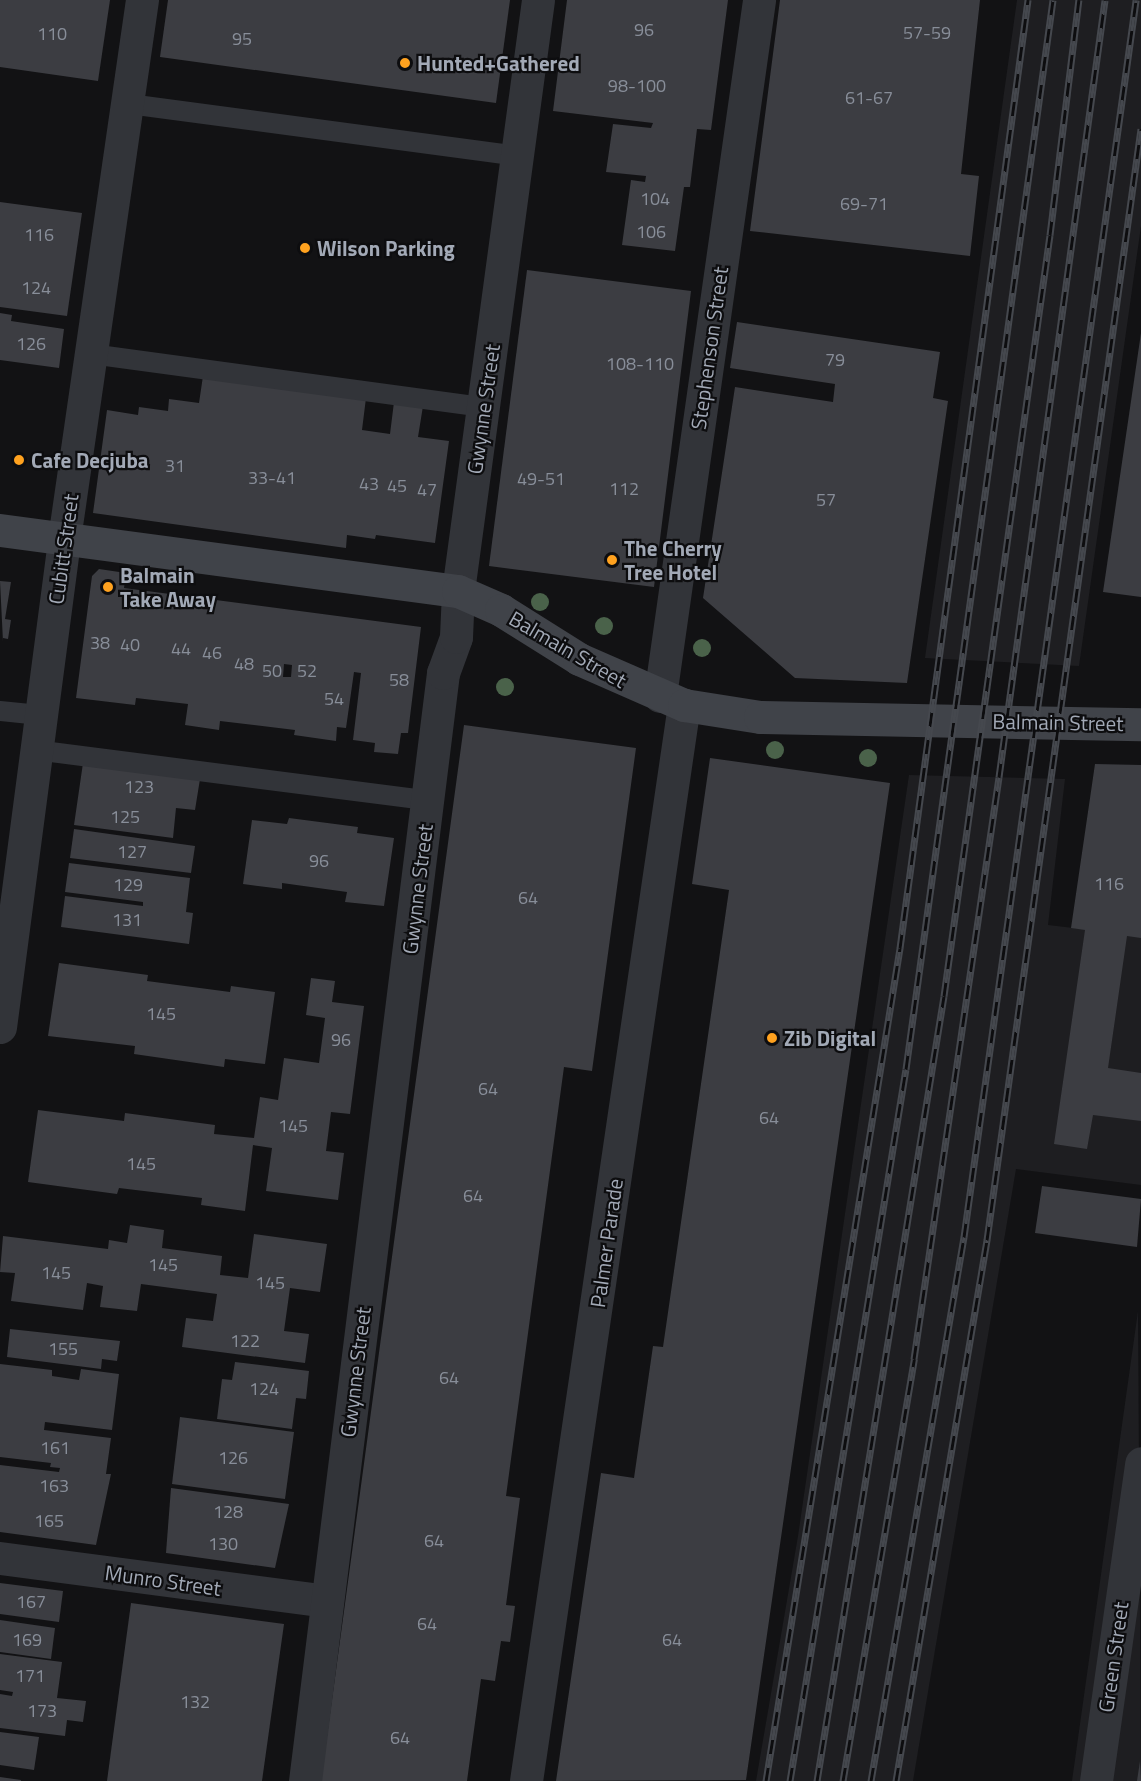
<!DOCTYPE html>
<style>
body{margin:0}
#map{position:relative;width:1141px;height:1781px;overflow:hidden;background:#121214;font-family:"Titillium Web",sans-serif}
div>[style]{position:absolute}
.built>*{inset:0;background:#1e1e21}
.building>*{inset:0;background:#3c3d42}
.lane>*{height:20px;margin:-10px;padding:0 10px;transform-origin:10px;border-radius:10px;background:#323439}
.street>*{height:33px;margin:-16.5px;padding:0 16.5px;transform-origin:16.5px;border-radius:16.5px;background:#323439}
.secondary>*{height:33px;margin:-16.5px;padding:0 16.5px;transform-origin:16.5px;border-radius:16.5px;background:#404349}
.rail>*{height:7px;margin-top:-3.5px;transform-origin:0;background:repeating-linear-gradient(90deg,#0d0d0f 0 14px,#45484e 0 28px);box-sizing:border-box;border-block:2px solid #45484e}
.trees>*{width:18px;height:18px;margin:-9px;border-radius:50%;background:#4a624a}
.dots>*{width:16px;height:16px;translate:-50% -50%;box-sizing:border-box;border:3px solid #0d0d0f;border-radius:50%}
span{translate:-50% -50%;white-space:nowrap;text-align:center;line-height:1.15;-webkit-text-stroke:4.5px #0d0d0f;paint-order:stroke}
.number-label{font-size:18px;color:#888e99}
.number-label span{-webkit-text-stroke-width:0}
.poi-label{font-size:21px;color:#a2a9b6;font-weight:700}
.left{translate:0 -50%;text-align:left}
.street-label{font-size:21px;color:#a2a9b6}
</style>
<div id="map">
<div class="built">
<i style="clip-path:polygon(1017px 0,1141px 0,1141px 226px,1079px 666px,925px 658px)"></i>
<i style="clip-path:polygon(909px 775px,1065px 779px,1048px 925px,1141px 936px,1141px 1185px,1016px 1169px,913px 1781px,756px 1781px,798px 1536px)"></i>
<i style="clip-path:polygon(1138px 1311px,1141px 1781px,1072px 1781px)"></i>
</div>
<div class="building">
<i style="clip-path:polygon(0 0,110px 0,98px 81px,0 67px)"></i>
<i style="clip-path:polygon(168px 0,510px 0,496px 103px,160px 57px)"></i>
<i style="clip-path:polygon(567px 0,728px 0,711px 130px,697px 129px,690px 187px,684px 187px,675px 251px,622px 245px,631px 180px,645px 182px,646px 176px,606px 172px,613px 124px,651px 128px,653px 123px,553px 111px)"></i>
<i style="clip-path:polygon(780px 0,980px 0,961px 174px,979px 176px,970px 256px,750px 231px)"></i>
<i style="clip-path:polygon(0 202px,82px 213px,67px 316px,0 307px)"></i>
<i style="clip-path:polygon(527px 270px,691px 291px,654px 587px,489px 566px)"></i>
<i style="clip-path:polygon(0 313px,12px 315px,11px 321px,64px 329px,59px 368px,0 360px)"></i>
<i style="clip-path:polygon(737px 322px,940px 352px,933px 398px,948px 401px,907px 683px,795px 678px,703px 598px,735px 387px,833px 402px,835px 384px,730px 368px)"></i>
<i style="clip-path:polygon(1141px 333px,1141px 597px,1103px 592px)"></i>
<i style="clip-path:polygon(203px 376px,366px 398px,362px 430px,390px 434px,394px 402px,423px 406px,418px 437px,449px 441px,435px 543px,376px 535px,375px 539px,347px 535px,346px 548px,93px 513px,107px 410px,138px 415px,139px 407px,168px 411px,169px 399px,199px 403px)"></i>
<i style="clip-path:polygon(evenodd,99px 569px,126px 573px,124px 588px,421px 627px,408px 733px,401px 733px,398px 754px,374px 752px,375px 743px,353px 740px,361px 673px,354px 672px,346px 728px,337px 727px,336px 741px,294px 735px,295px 730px,220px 721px,219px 730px,185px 725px,188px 704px,136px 698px,135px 705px,76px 698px,92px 576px,99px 569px,284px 664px,292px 665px,291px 677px,283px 677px,284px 664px)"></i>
<i style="clip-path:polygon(0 581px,11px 582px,5px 619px,11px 620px,8px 639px,3px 638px,3px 642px)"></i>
<i style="clip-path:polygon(464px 725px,636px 748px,592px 1071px,564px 1067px,506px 1496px,520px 1498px,506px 1605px,515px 1606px,510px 1642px,501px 1641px,495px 1681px,481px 1679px,467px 1781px,321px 1781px)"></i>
<i style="clip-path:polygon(710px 758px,890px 783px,746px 1780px,556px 1781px,601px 1473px,634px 1478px,653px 1346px,663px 1347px,729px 890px,692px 884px)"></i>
<i style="clip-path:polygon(83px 763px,200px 779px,195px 810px,176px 808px,173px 838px,74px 825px)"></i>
<i style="clip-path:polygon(1095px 764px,1141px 765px,1141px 938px,1127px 936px,1108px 1068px,1141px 1073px,1141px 1121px,1093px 1115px,1087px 1149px,1054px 1144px,1085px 930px,1071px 928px)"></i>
<i style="clip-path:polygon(289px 818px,358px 827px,357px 833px,394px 838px,384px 906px,345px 902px,347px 892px,282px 883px,282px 889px,243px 884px,252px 820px,287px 824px)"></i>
<i style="clip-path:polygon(74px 829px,195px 846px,191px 873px,70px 858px)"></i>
<i style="clip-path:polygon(69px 863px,190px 878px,186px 912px,193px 913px,189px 944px,61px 927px,65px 896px,143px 906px,143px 902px,65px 892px)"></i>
<i style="clip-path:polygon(59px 963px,148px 975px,147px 981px,230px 992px,231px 986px,275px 992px,265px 1064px,225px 1059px,224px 1067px,134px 1054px,135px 1046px,48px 1036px)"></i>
<i style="clip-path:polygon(311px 978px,335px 981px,332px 1002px,364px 1006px,350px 1114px,331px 1112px,326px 1151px,344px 1153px,338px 1200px,266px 1191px,272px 1148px,253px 1145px,245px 1211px,201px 1205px,202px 1198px,119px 1188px,117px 1194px,28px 1182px,38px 1110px,124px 1121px,125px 1113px,215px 1125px,214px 1134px,254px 1138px,260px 1097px,278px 1100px,284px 1058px,319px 1063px,325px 1018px,306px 1015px)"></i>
<i style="clip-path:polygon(1042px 1186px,1141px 1199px,1137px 1247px,1035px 1233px)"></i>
<i style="clip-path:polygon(130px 1225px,164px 1230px,162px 1248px,222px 1256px,220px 1275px,248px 1278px,254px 1234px,327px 1244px,320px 1292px,290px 1288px,284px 1331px,309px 1334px,305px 1363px,182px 1347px,186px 1318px,213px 1321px,217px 1294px,141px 1284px,137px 1311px,100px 1307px,103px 1286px,87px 1283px,83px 1310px,11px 1301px,15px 1273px,0 1272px,3px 1236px,108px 1249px,109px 1240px,127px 1243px)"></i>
<i style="clip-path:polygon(10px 1329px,120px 1341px,117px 1361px,102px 1359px,101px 1369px,7px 1357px)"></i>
<i style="clip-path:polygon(235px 1362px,309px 1371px,306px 1399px,296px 1398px,292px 1429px,217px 1419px,222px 1379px,232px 1380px)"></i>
<i style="clip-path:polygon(0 1364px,52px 1370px,52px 1376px,79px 1380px,81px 1369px,119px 1374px,112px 1430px,45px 1422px,44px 1430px,111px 1438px,106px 1474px,111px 1474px,96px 1545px,0 1532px,0 1465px,59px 1472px,60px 1468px,50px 1467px,51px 1463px,0 1457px)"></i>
<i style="clip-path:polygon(180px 1417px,294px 1432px,285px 1499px,172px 1484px)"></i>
<i style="clip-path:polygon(171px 1488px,289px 1504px,275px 1568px,166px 1553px)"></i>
<i style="clip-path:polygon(0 1583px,63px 1591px,59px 1622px,0 1614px)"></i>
<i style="clip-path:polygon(131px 1603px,284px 1624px,262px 1781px,107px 1781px)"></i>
<i style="clip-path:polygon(0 1620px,55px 1628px,51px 1659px,0 1652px)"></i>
<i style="clip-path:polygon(0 1654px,62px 1662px,57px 1698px,86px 1701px,83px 1722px,67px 1720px,65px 1736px,0 1728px,0 1694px,12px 1696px,13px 1692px,0 1690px)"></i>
<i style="clip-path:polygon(0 1732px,39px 1737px,34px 1770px,0 1765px)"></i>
<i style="clip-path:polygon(1140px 1761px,1141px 1781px,1137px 1781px)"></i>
<i style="clip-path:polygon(0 1777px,21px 1780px,21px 1781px,0 1781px)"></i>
</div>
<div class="lane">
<i style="left:129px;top:104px;width:391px;rotate:7.6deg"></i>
<i style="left:91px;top:354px;width:396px;rotate:7.7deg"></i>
<i style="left:0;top:711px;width:40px;rotate:5.7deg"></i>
<i style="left:35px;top:750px;width:396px;rotate:7.3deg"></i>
</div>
<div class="street">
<i style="left:660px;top:696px;width:703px;rotate:-81.9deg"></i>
<i style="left:0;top:1027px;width:492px;rotate:-82.5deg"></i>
<i style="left:64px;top:539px;width:545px;rotate:-81.77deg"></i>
<i style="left:0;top:1558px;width:329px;rotate:7.5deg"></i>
<i style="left:305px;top:1781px;width:1117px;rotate:-82.9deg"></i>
<i style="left:443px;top:673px;width:38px;rotate:-70deg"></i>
<i style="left:456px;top:637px;width:46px;rotate:-87.5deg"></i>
<i style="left:458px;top:591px;width:596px;rotate:-82.29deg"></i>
<i style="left:526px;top:1781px;width:1088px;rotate:-81.65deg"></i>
<i style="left:1096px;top:1781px;width:321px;rotate:-81.9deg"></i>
</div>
<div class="secondary">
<i style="left:0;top:530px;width:462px;rotate:7.6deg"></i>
<i style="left:458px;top:591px;width:47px;rotate:23.8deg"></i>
<i style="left:501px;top:610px;width:92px;rotate:32.1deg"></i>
<i style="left:579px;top:659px;width:115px;rotate:23.7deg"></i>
<i style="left:684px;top:705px;width:77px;rotate:9deg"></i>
<i style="left:760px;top:717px;width:381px;rotate:1.1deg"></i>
</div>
<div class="rail">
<i style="left:766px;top:1781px;width:844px;rotate:-80.86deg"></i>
<i style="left:900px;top:948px;width:957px;rotate:-82.31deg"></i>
<i style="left:790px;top:1781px;width:721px;rotate:-80.75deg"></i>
<i style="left:906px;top:1069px;width:1079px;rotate:-82.17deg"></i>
<i style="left:817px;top:1781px;width:795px;rotate:-80.81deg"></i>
<i style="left:944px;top:996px;width:768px;rotate:-82.07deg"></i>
<i style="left:1050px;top:235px;width:237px;rotate:-83deg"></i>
<i style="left:843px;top:1781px;width:428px;rotate:-80.4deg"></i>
<i style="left:914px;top:1359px;width:588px;rotate:-81.69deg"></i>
<i style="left:999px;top:777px;width:784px;rotate:-82.23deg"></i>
<i style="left:871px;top:1781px;width:552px;rotate:-80.3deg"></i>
<i style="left:964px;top:1237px;width:1249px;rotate:-82.08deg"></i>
<i style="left:896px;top:1781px;width:549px;rotate:-80.45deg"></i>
<i style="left:987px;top:1240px;width:1122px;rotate:-82.11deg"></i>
</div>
<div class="trees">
<i style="left:540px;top:602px"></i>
<i style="left:604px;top:626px"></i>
<i style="left:702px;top:648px"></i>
<i style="left:505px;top:687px"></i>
<i style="left:775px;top:750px"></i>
<i style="left:868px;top:758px"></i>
</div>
<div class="dots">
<i style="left:405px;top:63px;background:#ffa21f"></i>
<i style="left:305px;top:248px;background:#ffa21f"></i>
<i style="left:19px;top:460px;background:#ffa21f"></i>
<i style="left:612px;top:560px;background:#ffa21f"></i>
<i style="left:108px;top:587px;background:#ffa21f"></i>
<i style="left:772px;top:1038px;background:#ffa21f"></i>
</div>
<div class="number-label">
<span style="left:644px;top:30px">96</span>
<span style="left:927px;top:33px">57-59</span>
<span style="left:52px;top:34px">110</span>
<span style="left:242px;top:39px">95</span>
<span style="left:637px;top:86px">98-100</span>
<span style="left:869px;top:98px">61-67</span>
<span style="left:655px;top:199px">104</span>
<span style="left:864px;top:204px">69-71</span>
<span style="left:651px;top:232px">106</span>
<span style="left:39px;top:235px">116</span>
<span style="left:36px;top:288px">124</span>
<span style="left:31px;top:344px">126</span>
<span style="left:835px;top:360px">79</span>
<span style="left:640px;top:364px">108-110</span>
<span style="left:175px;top:466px">31</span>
<span style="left:272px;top:478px">33-41</span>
<span style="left:541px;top:479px">49-51</span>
<span style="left:369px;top:484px">43</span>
<span style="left:397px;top:486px">45</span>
<span style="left:624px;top:489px">112</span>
<span style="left:427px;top:490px">47</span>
<span style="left:826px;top:500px">57</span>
<span style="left:100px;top:643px">38</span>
<span style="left:130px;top:645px">40</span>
<span style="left:181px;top:649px">44</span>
<span style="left:212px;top:653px">46</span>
<span style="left:244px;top:664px">48</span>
<span style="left:272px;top:671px">50</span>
<span style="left:307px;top:671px">52</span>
<span style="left:399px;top:680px">58</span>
<span style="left:334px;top:699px">54</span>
<span style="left:139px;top:787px">123</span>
<span style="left:125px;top:817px">125</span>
<span style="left:132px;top:852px">127</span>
<span style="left:319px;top:861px">96</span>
<span style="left:1109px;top:884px">116</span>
<span style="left:128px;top:885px">129</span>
<span style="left:528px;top:898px">64</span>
<span style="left:127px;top:920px">131</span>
<span style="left:161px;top:1014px">145</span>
<span style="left:341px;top:1040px">96</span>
<span style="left:488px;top:1089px">64</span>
<span style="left:769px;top:1118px">64</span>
<span style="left:293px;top:1126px">145</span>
<span style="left:141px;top:1164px">145</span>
<span style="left:473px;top:1196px">64</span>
<span style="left:163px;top:1265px">145</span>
<span style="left:56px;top:1273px">145</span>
<span style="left:270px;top:1283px">145</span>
<span style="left:245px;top:1341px">122</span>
<span style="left:63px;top:1349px">155</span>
<span style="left:449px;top:1378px">64</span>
<span style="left:264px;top:1389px">124</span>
<span style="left:55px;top:1448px">161</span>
<span style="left:233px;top:1458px">126</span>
<span style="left:54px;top:1486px">163</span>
<span style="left:228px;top:1512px">128</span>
<span style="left:49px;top:1521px">165</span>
<span style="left:434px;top:1541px">64</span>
<span style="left:223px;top:1544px">130</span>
<span style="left:31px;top:1602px">167</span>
<span style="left:427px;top:1624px">64</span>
<span style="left:27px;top:1640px">169</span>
<span style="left:672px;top:1640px">64</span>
<span style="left:30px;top:1676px">171</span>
<span style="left:195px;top:1702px">132</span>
<span style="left:42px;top:1711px">173</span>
<span style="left:400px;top:1738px">64</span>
</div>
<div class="poi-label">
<span class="left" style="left:417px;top:63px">Hunted+Gathered</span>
<span class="left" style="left:317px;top:248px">Wilson Parking</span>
<span class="left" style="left:31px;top:460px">Cafe Decjuba</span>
<span class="left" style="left:624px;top:560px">The Cherry<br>Tree Hotel</span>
<span class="left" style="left:120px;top:587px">Balmain<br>Take Away</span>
<span class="left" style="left:784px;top:1038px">Zib Digital</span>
</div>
<div class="street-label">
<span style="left:709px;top:348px;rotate:-82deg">Stephenson Street</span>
<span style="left:483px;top:409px;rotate:-82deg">Gwynne Street</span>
<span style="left:63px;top:549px;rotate:-82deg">Cubitt Street</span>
<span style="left:568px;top:649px;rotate:30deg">Balmain Street</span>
<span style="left:1058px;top:722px;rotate:1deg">Balmain Street</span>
<span style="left:417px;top:889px;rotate:-83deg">Gwynne Street</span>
<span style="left:606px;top:1243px;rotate:-82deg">Palmer Parade</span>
<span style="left:355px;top:1372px;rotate:-83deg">Gwynne Street</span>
<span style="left:163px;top:1580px;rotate:8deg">Munro Street</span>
<span style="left:1113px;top:1657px;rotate:-82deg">Green Street</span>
</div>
</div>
